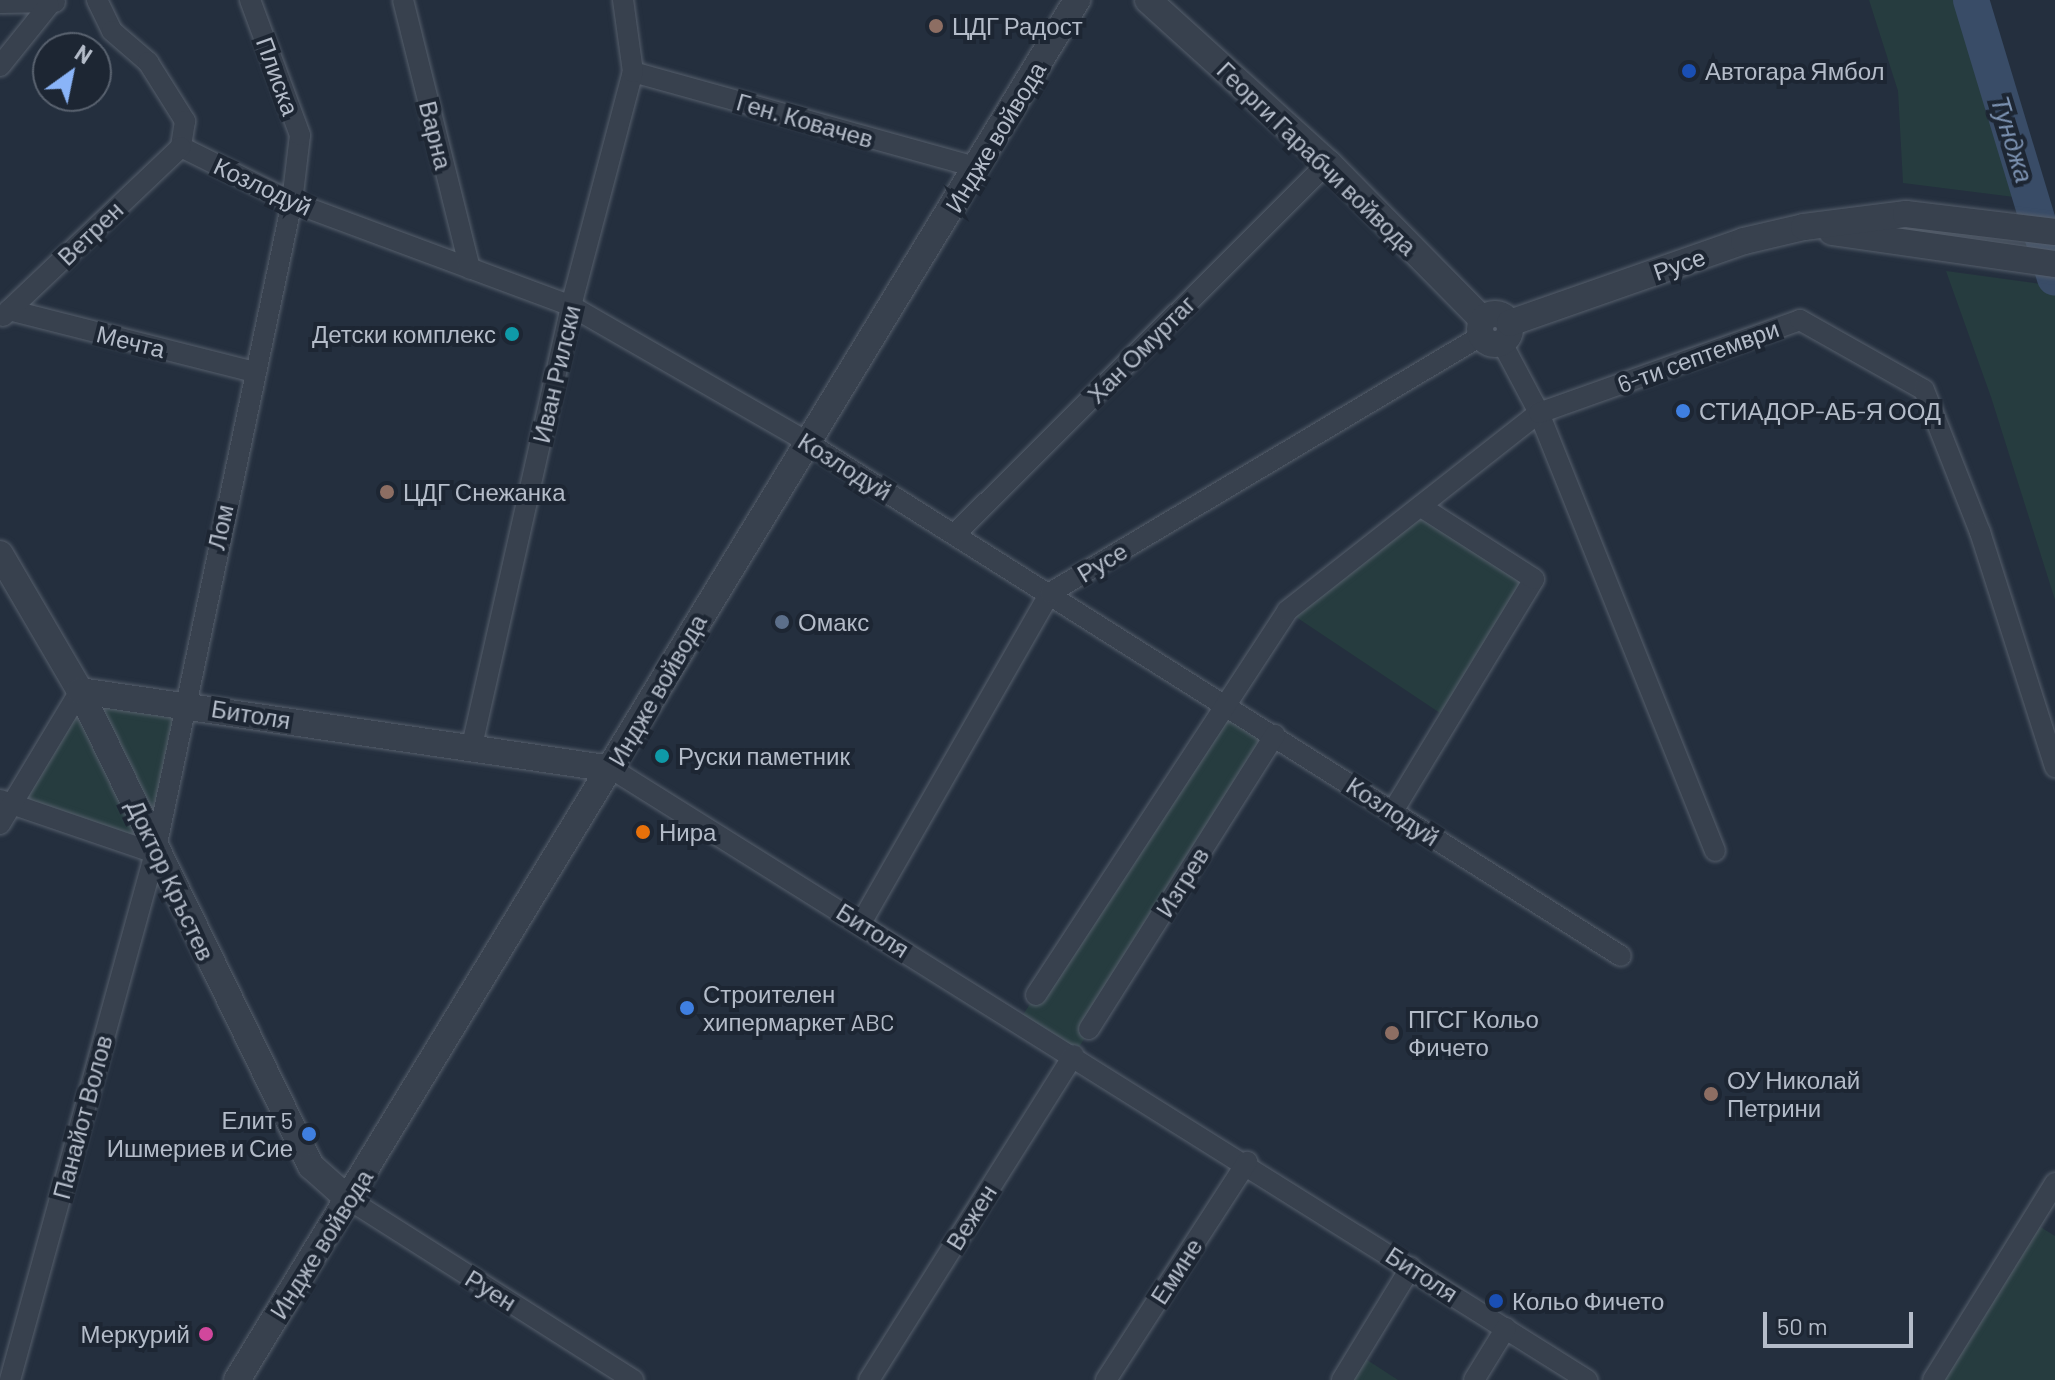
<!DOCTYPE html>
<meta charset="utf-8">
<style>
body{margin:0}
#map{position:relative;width:2055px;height:1380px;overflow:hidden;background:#242f3e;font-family:Barlow,sans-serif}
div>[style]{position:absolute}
.green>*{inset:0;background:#263c3f}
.river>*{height:36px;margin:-18px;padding:0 18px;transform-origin:18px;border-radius:18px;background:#394c67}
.roads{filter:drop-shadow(0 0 2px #565f6c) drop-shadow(0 0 2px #565f6c)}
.minor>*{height:20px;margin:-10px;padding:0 10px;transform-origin:10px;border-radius:10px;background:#38414e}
.tertiary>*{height:26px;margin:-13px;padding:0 13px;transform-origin:13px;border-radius:13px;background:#38414e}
.tertiary>.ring{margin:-13px;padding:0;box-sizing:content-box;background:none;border:26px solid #38414e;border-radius:50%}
.dots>*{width:22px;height:22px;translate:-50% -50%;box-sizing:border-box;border:4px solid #1d2633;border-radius:50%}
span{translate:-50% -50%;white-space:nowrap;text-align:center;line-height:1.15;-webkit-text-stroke:8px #1d2633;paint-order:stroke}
.poi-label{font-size:24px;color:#b4bcc9}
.left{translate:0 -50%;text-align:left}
.right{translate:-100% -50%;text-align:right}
.street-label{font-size:24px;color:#b4bcc9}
.water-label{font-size:26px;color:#7c92b1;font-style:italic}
.north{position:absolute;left:32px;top:32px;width:80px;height:80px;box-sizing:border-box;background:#1d2633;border:2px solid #59626f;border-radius:50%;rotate:33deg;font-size:22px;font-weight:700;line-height:32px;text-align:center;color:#b4bcc9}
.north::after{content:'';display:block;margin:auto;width:28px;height:36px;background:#8ab4f8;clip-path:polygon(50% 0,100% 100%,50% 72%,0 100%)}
.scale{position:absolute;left:1763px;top:1312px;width:150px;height:36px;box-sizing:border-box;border:4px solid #b4bcc9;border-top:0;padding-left:10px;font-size:24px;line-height:28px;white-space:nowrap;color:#b4bcc9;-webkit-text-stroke:6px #1d2633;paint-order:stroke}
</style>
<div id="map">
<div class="green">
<i style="clip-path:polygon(1869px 0,1983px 0,2045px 201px,1903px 183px,1898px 91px)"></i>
<i style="clip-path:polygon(1946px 271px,2055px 286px,2055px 600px,1991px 397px)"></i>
<i style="clip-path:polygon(1420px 506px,1534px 579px,1449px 719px,1287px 611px)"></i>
<i style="clip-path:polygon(80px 691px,182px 703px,155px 853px,10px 804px)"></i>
<i style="clip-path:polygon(1224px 703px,1275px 735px,1074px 1055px,1019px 1021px)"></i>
<i style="clip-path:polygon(2031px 1221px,2055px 1236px,2055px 1380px,1933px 1380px)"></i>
<i style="clip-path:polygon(1358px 1354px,1398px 1380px,1342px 1380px)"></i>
</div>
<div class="river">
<i style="left:1971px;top:0;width:290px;rotate:73.2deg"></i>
</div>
<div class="roads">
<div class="minor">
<i style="left:97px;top:0;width:34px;rotate:64deg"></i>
<i style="left:112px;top:31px;width:48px;rotate:40.7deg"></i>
<i style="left:148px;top:62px;width:70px;rotate:57.9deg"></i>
<i style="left:185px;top:121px;width:26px;rotate:99deg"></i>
<i style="left:181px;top:147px;width:124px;rotate:26.4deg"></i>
<i style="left:292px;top:202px;width:298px;rotate:20.4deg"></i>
<i style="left:571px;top:306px;width:269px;rotate:29.9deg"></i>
<i style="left:804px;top:440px;width:966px;rotate:32.28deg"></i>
<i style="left:403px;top:0;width:277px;rotate:76deg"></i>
<i style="left:0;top:3px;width:55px;rotate:-1deg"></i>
<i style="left:0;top:66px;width:78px;rotate:-51.2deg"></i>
<i style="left:633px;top:72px;width:358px;rotate:15.5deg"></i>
<i style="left:9px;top:310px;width:253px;rotate:14.2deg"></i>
<i style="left:3px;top:316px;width:245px;rotate:-43.5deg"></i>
<i style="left:1502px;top:343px;width:79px;rotate:62.1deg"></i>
<i style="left:1539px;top:413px;width:472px;rotate:68.1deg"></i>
<i style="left:955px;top:534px;width:526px;rotate:-44.85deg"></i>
<i style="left:471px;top:750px;width:455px;rotate:-77.3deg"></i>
<i style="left:571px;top:306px;width:242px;rotate:-75.2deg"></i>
<i style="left:633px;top:72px;width:73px;rotate:-97.9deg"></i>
<i style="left:612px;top:769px;width:1151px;rotate:32.07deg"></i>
<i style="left:0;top:800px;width:164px;rotate:18.9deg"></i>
<i style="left:1393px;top:811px;width:271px;rotate:-58.7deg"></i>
<i style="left:1534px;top:579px;width:135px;rotate:-147.4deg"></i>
<i style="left:0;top:824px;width:155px;rotate:-59deg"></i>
<i style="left:861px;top:923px;width:380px;rotate:-60.2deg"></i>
<i style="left:1050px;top:593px;width:502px;rotate:-30.81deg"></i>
<i style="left:1036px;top:995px;width:459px;rotate:-56.8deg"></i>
<i style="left:1287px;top:611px;width:320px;rotate:-38.2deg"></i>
<i style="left:1539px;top:413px;width:277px;rotate:-19.6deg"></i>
<i style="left:1800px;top:320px;width:142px;rotate:29.4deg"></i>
<i style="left:1924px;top:390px;width:153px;rotate:68.5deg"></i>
<i style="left:1980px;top:532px;width:247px;rotate:72.3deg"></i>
<i style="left:1089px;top:1029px;width:348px;rotate:-57.7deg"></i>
<i style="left:348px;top:1199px;width:338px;rotate:32.4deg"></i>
<i style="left:10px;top:1380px;width:547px;rotate:-74.62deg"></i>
<i style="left:155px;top:853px;width:665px;rotate:-78.12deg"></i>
<i style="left:292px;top:202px;width:67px;rotate:-83.2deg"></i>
<i style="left:300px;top:135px;width:144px;rotate:-110.3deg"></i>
<i style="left:869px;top:1380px;width:384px;rotate:-57.8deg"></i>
<i style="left:1106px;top:1380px;width:260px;rotate:-57.1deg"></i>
<i style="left:1342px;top:1380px;width:132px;rotate:-58.6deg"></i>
<i style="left:1474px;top:1380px;width:61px;rotate:-58.4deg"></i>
<i style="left:1933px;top:1380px;width:232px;rotate:-58.2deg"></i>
</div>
<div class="tertiary">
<i style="left:1148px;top:0;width:243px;rotate:42.2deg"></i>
<i style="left:1328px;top:163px;width:219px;rotate:45.4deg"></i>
<i style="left:1832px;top:232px;width:225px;rotate:8.2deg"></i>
<i class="ring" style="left:1480px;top:314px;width:4px;height:4px"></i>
<i style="left:1510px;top:323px;width:248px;rotate:-19.3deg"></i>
<i style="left:1744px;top:241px;width:62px;rotate:-13.1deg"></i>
<i style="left:1804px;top:227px;width:103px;rotate:-7.3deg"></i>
<i style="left:1906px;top:214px;width:150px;rotate:6.9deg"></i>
<i style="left:0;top:554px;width:159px;rotate:59.7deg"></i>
<i style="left:80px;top:691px;width:528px;rotate:64.07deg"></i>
<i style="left:311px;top:1166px;width:50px;rotate:41.7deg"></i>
<i style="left:80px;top:691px;width:538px;rotate:8.34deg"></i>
<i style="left:237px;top:1380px;width:1616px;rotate:-58.67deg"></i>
</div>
</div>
<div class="dots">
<i style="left:936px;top:26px;background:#8d6e63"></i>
<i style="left:1689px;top:71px;background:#1a4fb4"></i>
<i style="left:512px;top:334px;background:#0f9aa8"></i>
<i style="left:1683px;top:411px;background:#3f7fe0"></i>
<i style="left:387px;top:492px;background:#8d6e63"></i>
<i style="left:782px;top:622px;background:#5c6f8a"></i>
<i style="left:662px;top:756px;background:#0f9aa8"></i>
<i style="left:643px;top:832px;background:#e8710a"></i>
<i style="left:687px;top:1008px;background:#3f7fe0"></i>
<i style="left:1392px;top:1033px;background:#8d6e63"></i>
<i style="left:1711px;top:1094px;background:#8d6e63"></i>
<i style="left:309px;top:1134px;background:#3f7fe0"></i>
<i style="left:1496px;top:1301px;background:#1a4fb4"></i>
<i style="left:206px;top:1334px;background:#d1479c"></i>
</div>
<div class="poi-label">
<span class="left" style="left:952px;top:26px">ЦДГ Радост</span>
<span class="left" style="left:1705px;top:71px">Автогара Ямбол</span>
<span class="right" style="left:496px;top:334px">Детски комплекс</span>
<span class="left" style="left:1699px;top:411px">СТИАДОР-АБ-Я ООД</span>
<span class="left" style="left:403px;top:492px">ЦДГ Снежанка</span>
<span class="left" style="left:798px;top:622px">Омакс</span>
<span class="left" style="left:678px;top:756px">Руски паметник</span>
<span class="left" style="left:659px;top:832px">Нира</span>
<span class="left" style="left:703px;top:1008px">Строителен<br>хипермаркет ABC</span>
<span class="left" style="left:1408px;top:1033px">ПГСГ Кольо<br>Фичето</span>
<span class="left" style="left:1727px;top:1094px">ОУ Николай<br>Петрини</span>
<span class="right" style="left:293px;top:1134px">Елит 5<br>Ишмериев и Сие</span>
<span class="left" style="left:1512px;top:1301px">Кольо Фичето</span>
<span class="right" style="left:190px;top:1334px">Меркурий</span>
</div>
<div class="street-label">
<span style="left:278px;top:76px;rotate:70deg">Плиска</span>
<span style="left:805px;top:120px;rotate:16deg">Ген. Ковачев</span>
<span style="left:436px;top:135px;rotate:76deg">Варна</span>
<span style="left:995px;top:137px;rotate:-59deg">Индже войвода</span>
<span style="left:1317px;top:158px;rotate:44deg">Георги Гарабчи войвода</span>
<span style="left:263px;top:186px;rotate:25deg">Козлодуй</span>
<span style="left:90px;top:233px;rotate:-44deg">Ветрен</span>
<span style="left:1679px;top:264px;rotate:-19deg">Русе</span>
<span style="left:131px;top:341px;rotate:14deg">Мечта</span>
<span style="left:1141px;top:349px;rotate:-45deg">Хан Омуртаг</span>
<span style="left:1698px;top:356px;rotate:-20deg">6-ти септември</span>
<span style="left:556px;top:374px;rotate:-77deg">Иван Рилски</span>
<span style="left:845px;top:466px;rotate:32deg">Козлодуй</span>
<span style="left:220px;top:527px;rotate:-78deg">Лом</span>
<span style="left:1102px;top:562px;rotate:-31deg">Русе</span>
<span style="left:657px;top:690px;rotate:-60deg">Индже войвода</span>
<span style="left:251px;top:714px;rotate:9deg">Битоля</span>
<span style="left:1393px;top:811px;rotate:33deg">Козлодуй</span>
<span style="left:171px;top:880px;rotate:65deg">Доктор Кръстев</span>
<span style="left:1182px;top:882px;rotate:-58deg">Изгрев</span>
<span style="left:873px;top:930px;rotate:32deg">Битоля</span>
<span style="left:82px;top:1117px;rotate:-75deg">Панайот Волов</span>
<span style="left:971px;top:1217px;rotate:-58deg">Вежен</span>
<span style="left:321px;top:1244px;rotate:-58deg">Индже войвода</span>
<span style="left:1176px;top:1271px;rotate:-57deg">Емине</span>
<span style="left:1422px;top:1274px;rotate:33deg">Битоля</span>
<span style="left:491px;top:1290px;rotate:32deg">Руен</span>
</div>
<div class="water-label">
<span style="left:2013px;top:139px;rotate:73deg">Тунджа</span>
</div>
<div class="north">N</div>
<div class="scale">50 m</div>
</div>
